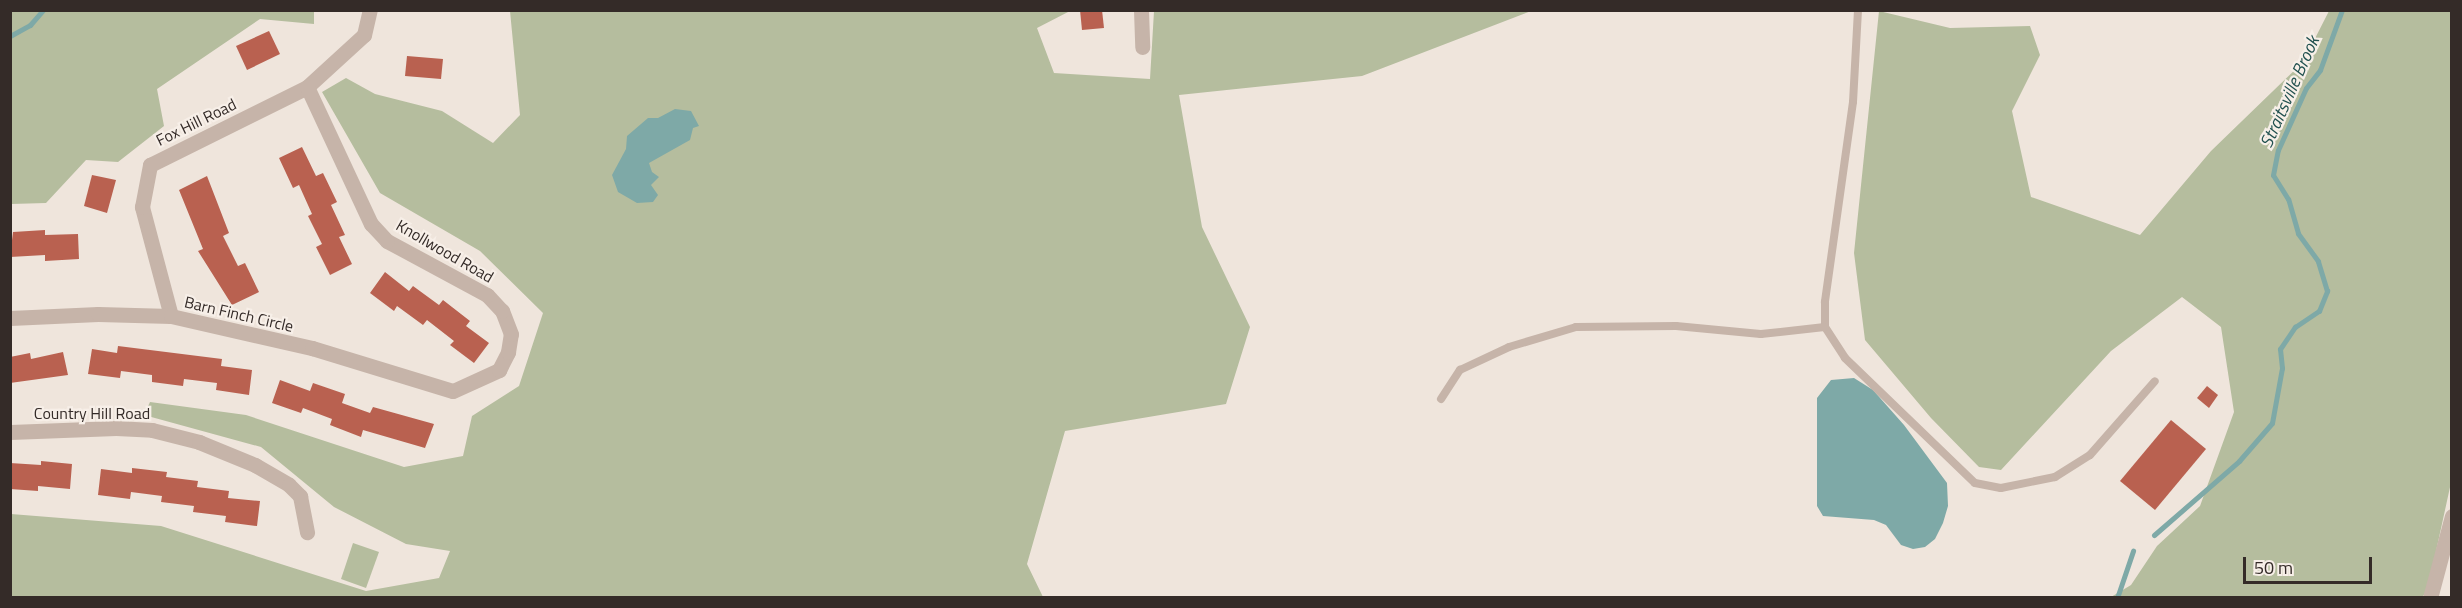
<!DOCTYPE html>
<style>
body{margin:0}
#map{position:relative;width:2462px;height:608px;overflow:hidden;background:#efe5dc;font-family:"Titillium Web",sans-serif}
div>[style]{position:absolute}
.green>*{inset:0;background:#b5bd9e}
.water>*{inset:0;background:#7ea9a7}
.stream>*{height:5px;margin:-2.5px;padding:0 2.5px;transform-origin:2.5px;border-radius:2.5px;background:#7ea9a7}
.building>*{inset:0;background:#b96150}
.service>*{height:8px;margin:-4px;padding:0 4px;transform-origin:4px;border-radius:4px;background:#c6b4a9}
.minor>*{height:15px;margin:-7.5px;padding:0 7.5px;transform-origin:7.5px;border-radius:7.5px;background:#c6b4a9}
.tertiary>*{height:15px;margin:-7.5px;padding:0 7.5px;transform-origin:7.5px;border-radius:7.5px;background:#c6b4a9}
span{translate:-50% -50%;white-space:nowrap;text-align:center;line-height:1.15;-webkit-text-stroke:4.5px #f7efe8;paint-order:stroke}
.street-label{font-size:16px;color:#342b28}
.water-label{font-size:18px;color:#225150;font-style:italic}
.frame{position:absolute;inset:0;border:12px solid #342b28;pointer-events:none}
.scale{position:absolute;left:2243px;top:557px;width:129px;height:27px;box-sizing:border-box;border:3px solid #342b28;border-top:0;padding-left:8px;font-size:18px;line-height:21px;white-space:nowrap;color:#342b28;-webkit-text-stroke:4px #f7efe8;paint-order:stroke}
</style>
<div id="map">
<div class="green">
<i style="clip-path:polygon(10px 11px,314px 10px,314px 24px,260px 19px,157px 89px,164px 126px,118px 162px,86px 160px,46px 203px,11px 204px)"></i>
<i style="clip-path:polygon(510px 11px,1070px 11px,1037px 28px,1054px 73px,1150px 79px,1154px 11px,1531px 11px,1362px 76px,1179px 95px,1202px 227px,1250px 327px,1226px 404px,1065px 431px,1027px 564px,1043px 597px,11px 598px,11px 514px,161px 526px,366px 591px,439px 578px,450px 551px,406px 544px,334px 507px,261px 447px,144px 415px,150px 402px,246px 415px,404px 467px,463px 456px,472px 416px,519px 386px,543px 313px,480px 251px,380px 193px,322px 92px,346px 78px,375px 94px,442px 111px,493px 143px,520px 115px)"></i>
<i style="clip-path:polygon(1879px 11px,1950px 28px,2030px 26px,2040px 55px,2012px 111px,2031px 197px,2140px 235px,2211px 151px,2303px 62px,2329px 11px,2451px 11px,2452px 478px,2428px 588px,2422px 598px,2111px 597px,2131px 585px,2157px 546px,2200px 506px,2234px 412px,2221px 327px,2182px 297px,2111px 351px,2001px 470px,1979px 467px,1931px 418px,1865px 340px,1854px 253px)"></i>
<i style="clip-path:polygon(353px 543px,379px 552px,366px 588px,341px 579px)"></i>
</div>
<div class="water">
<i style="clip-path:polygon(675px 109px,691px 111px,699px 126px,693px 128px,690px 140px,649px 163px,652px 172px,659px 177px,651px 185px,658px 195px,653px 202px,637px 203px,618px 192px,612px 175px,626px 149px,627px 136px,648px 118px,658px 118px)"></i>
<i style="clip-path:polygon(1854px 378px,1873px 390px,1904px 425px,1947px 483px,1948px 506px,1943px 523px,1935px 539px,1925px 547px,1913px 549px,1901px 545px,1886px 525px,1874px 520px,1823px 516px,1817px 506px,1817px 398px,1831px 380px)"></i>
</div>
<div class="stream">
<i style="left:10px;top:36px;width:23px;rotate:-29deg"></i>
<i style="left:30px;top:25px;width:20px;rotate:-49deg"></i>
<i style="left:2154px;top:535px;width:113px;rotate:-41deg"></i>
<i style="left:2239px;top:461px;width:50px;rotate:-49deg"></i>
<i style="left:2272px;top:423px;width:56px;rotate:-79.7deg"></i>
<i style="left:2282px;top:368px;width:19px;rotate:-96deg"></i>
<i style="left:2280px;top:349px;width:27px;rotate:-56deg"></i>
<i style="left:2295px;top:327px;width:29px;rotate:-34deg"></i>
<i style="left:2319px;top:311px;width:22px;rotate:-68deg"></i>
<i style="left:2327px;top:291px;width:31px;rotate:-107deg"></i>
<i style="left:2318px;top:261px;width:34px;rotate:-126deg"></i>
<i style="left:2298px;top:233px;width:35px;rotate:-106deg"></i>
<i style="left:2288px;top:199px;width:28px;rotate:-122deg"></i>
<i style="left:2273px;top:175px;width:25px;rotate:-79deg"></i>
<i style="left:2278px;top:150px;width:68px;rotate:-65.7deg"></i>
<i style="left:2306px;top:88px;width:23px;rotate:-52deg"></i>
<i style="left:2320px;top:70px;width:64px;rotate:-69.9deg"></i>
<i style="left:2117px;top:598px;width:50px;rotate:-71.2deg"></i>
</div>
<div class="building">
<i style="clip-path:polygon(1080px 10px,1102px 10px,1104px 28px,1082px 30px)"></i>
<i style="clip-path:polygon(269px 31px,280px 54px,247px 70px,236px 46px)"></i>
<i style="clip-path:polygon(407px 56px,443px 59px,441px 79px,405px 76px)"></i>
<i style="clip-path:polygon(302px 147px,316px 176px,323px 173px,337px 202px,331px 205px,345px 235px,339px 237px,352px 264px,330px 275px,316px 247px,322px 244px,308px 216px,312px 214px,299px 185px,293px 188px,279px 158px)"></i>
<i style="clip-path:polygon(92px 175px,116px 180px,107px 213px,84px 206px)"></i>
<i style="clip-path:polygon(207px 176px,229px 233px,223px 236px,238px 266px,245px 263px,259px 292px,232px 305px,198px 251px,203px 249px,179px 190px)"></i>
<i style="clip-path:polygon(45px 230px,45px 235px,78px 234px,79px 259px,45px 261px,45px 255px,10px 257px,13px 232px)"></i>
<i style="clip-path:polygon(385px 272px,409px 291px,413px 286px,439px 305px,443px 300px,470px 321px,466px 326px,489px 343px,474px 363px,450px 345px,454px 341px,427px 320px,423px 325px,397px 306px,394px 311px,370px 293px)"></i>
<i style="clip-path:polygon(118px 346px,222px 359px,221px 366px,252px 370px,249px 395px,216px 390px,217px 383px,184px 379px,183px 386px,152px 382px,152px 375px,121px 371px,120px 378px,88px 374px,92px 349px,117px 353px)"></i>
<i style="clip-path:polygon(63px 352px,68px 375px,10px 383px,10px 357px,30px 353px,31px 359px)"></i>
<i style="clip-path:polygon(280px 380px,310px 391px,313px 383px,345px 394px,342px 403px,370px 413px,373px 407px,434px 424px,425px 448px,363px 430px,361px 437px,330px 425px,332px 419px,303px 408px,301px 413px,272px 403px)"></i>
<i style="clip-path:polygon(2207px 386px,2218px 395px,2209px 408px,2197px 398px)"></i>
<i style="clip-path:polygon(2171px 420px,2206px 449px,2155px 510px,2120px 481px)"></i>
<i style="clip-path:polygon(41px 461px,72px 464px,70px 489px,38px 486px,38px 491px,10px 489px,10px 463px,41px 465px)"></i>
<i style="clip-path:polygon(132px 468px,167px 472px,166px 477px,198px 481px,197px 487px,229px 491px,228px 498px,260px 501px,257px 526px,225px 522px,226px 516px,193px 512px,194px 506px,161px 502px,162px 496px,131px 492px,130px 499px,98px 495px,101px 469px,132px 473px)"></i>
</div>
<div class="service">
<i style="left:1858px;top:10px;width:92px;rotate:93.1deg"></i>
<i style="left:1853px;top:102px;width:202px;rotate:98deg"></i>
<i style="left:1825px;top:302px;width:25px;rotate:90deg"></i>
<i style="left:1825px;top:327px;width:37px;rotate:57deg"></i>
<i style="left:1845px;top:358px;width:180px;rotate:43.9deg"></i>
<i style="left:1975px;top:483px;width:26px;rotate:11deg"></i>
<i style="left:2001px;top:488px;width:55px;rotate:-11.5deg"></i>
<i style="left:2055px;top:477px;width:41px;rotate:-32.2deg"></i>
<i style="left:2090px;top:455px;width:98px;rotate:-48.7deg"></i>
<i style="left:1441px;top:399px;width:35px;rotate:-57deg"></i>
<i style="left:1460px;top:370px;width:54px;rotate:-25.1deg"></i>
<i style="left:1509px;top:347px;width:70px;rotate:-16.6deg"></i>
<i style="left:1576px;top:327px;width:100px;rotate:-0.6deg"></i>
<i style="left:1676px;top:326px;width:85px;rotate:5.4deg"></i>
<i style="left:1761px;top:334px;width:64px;rotate:-6.2deg"></i>
</div>
<div class="minor">
<i style="left:1141px;top:10px;width:37px;rotate:88deg"></i>
<i style="left:171px;top:316px;width:113px;rotate:-104.9deg"></i>
<i style="left:142px;top:207px;width:43px;rotate:-79.2deg"></i>
<i style="left:150px;top:165px;width:175px;rotate:-26.4deg"></i>
<i style="left:307px;top:87px;width:77px;rotate:-42.4deg"></i>
<i style="left:364px;top:35px;width:26px;rotate:-77deg"></i>
<i style="left:10px;top:318px;width:88px;rotate:-2.6deg"></i>
<i style="left:98px;top:314px;width:73px;rotate:1.6deg"></i>
<i style="left:171px;top:316px;width:145px;rotate:12.8deg"></i>
<i style="left:312px;top:348px;width:147px;rotate:17deg"></i>
<i style="left:453px;top:391px;width:51px;rotate:-24.5deg"></i>
<i style="left:499px;top:370px;width:20px;rotate:-63deg"></i>
<i style="left:508px;top:352px;width:18px;rotate:-81deg"></i>
<i style="left:511px;top:334px;width:25px;rotate:-111deg"></i>
<i style="left:502px;top:311px;width:22px;rotate:-133deg"></i>
<i style="left:487px;top:295px;width:114px;rotate:-151.6deg"></i>
<i style="left:387px;top:241px;width:23px;rotate:-133deg"></i>
<i style="left:371px;top:224px;width:151px;rotate:-115deg"></i>
<i style="left:10px;top:432px;width:106px;rotate:-2.2deg"></i>
<i style="left:116px;top:428px;width:36px;rotate:3deg"></i>
<i style="left:152px;top:430px;width:49px;rotate:14.3deg"></i>
<i style="left:199px;top:442px;width:61px;rotate:22.3deg"></i>
<i style="left:255px;top:465px;width:39px;rotate:30deg"></i>
<i style="left:289px;top:485px;width:16px;rotate:45deg"></i>
<i style="left:300px;top:496px;width:37px;rotate:79deg"></i>
</div>
<div class="tertiary">
<i style="left:2430px;top:598px;width:85px;rotate:-75deg"></i>
</div>
<div class="street-label">
<span style="left:196px;top:122px;rotate:-26deg">Fox Hill Road</span>
<span style="left:445px;top:251px;rotate:30deg">Knollwood Road</span>
<span style="left:239px;top:314px;rotate:13deg">Barn Finch Circle</span>
<span style="left:92px;top:413px">Country Hill Road</span>
</div>
<div class="water-label">
<span style="left:2290px;top:92px;rotate:-66deg">Straitsville Brook</span>
</div>
<div class="frame"></div>
<div class="scale">50 m</div>
</div>
